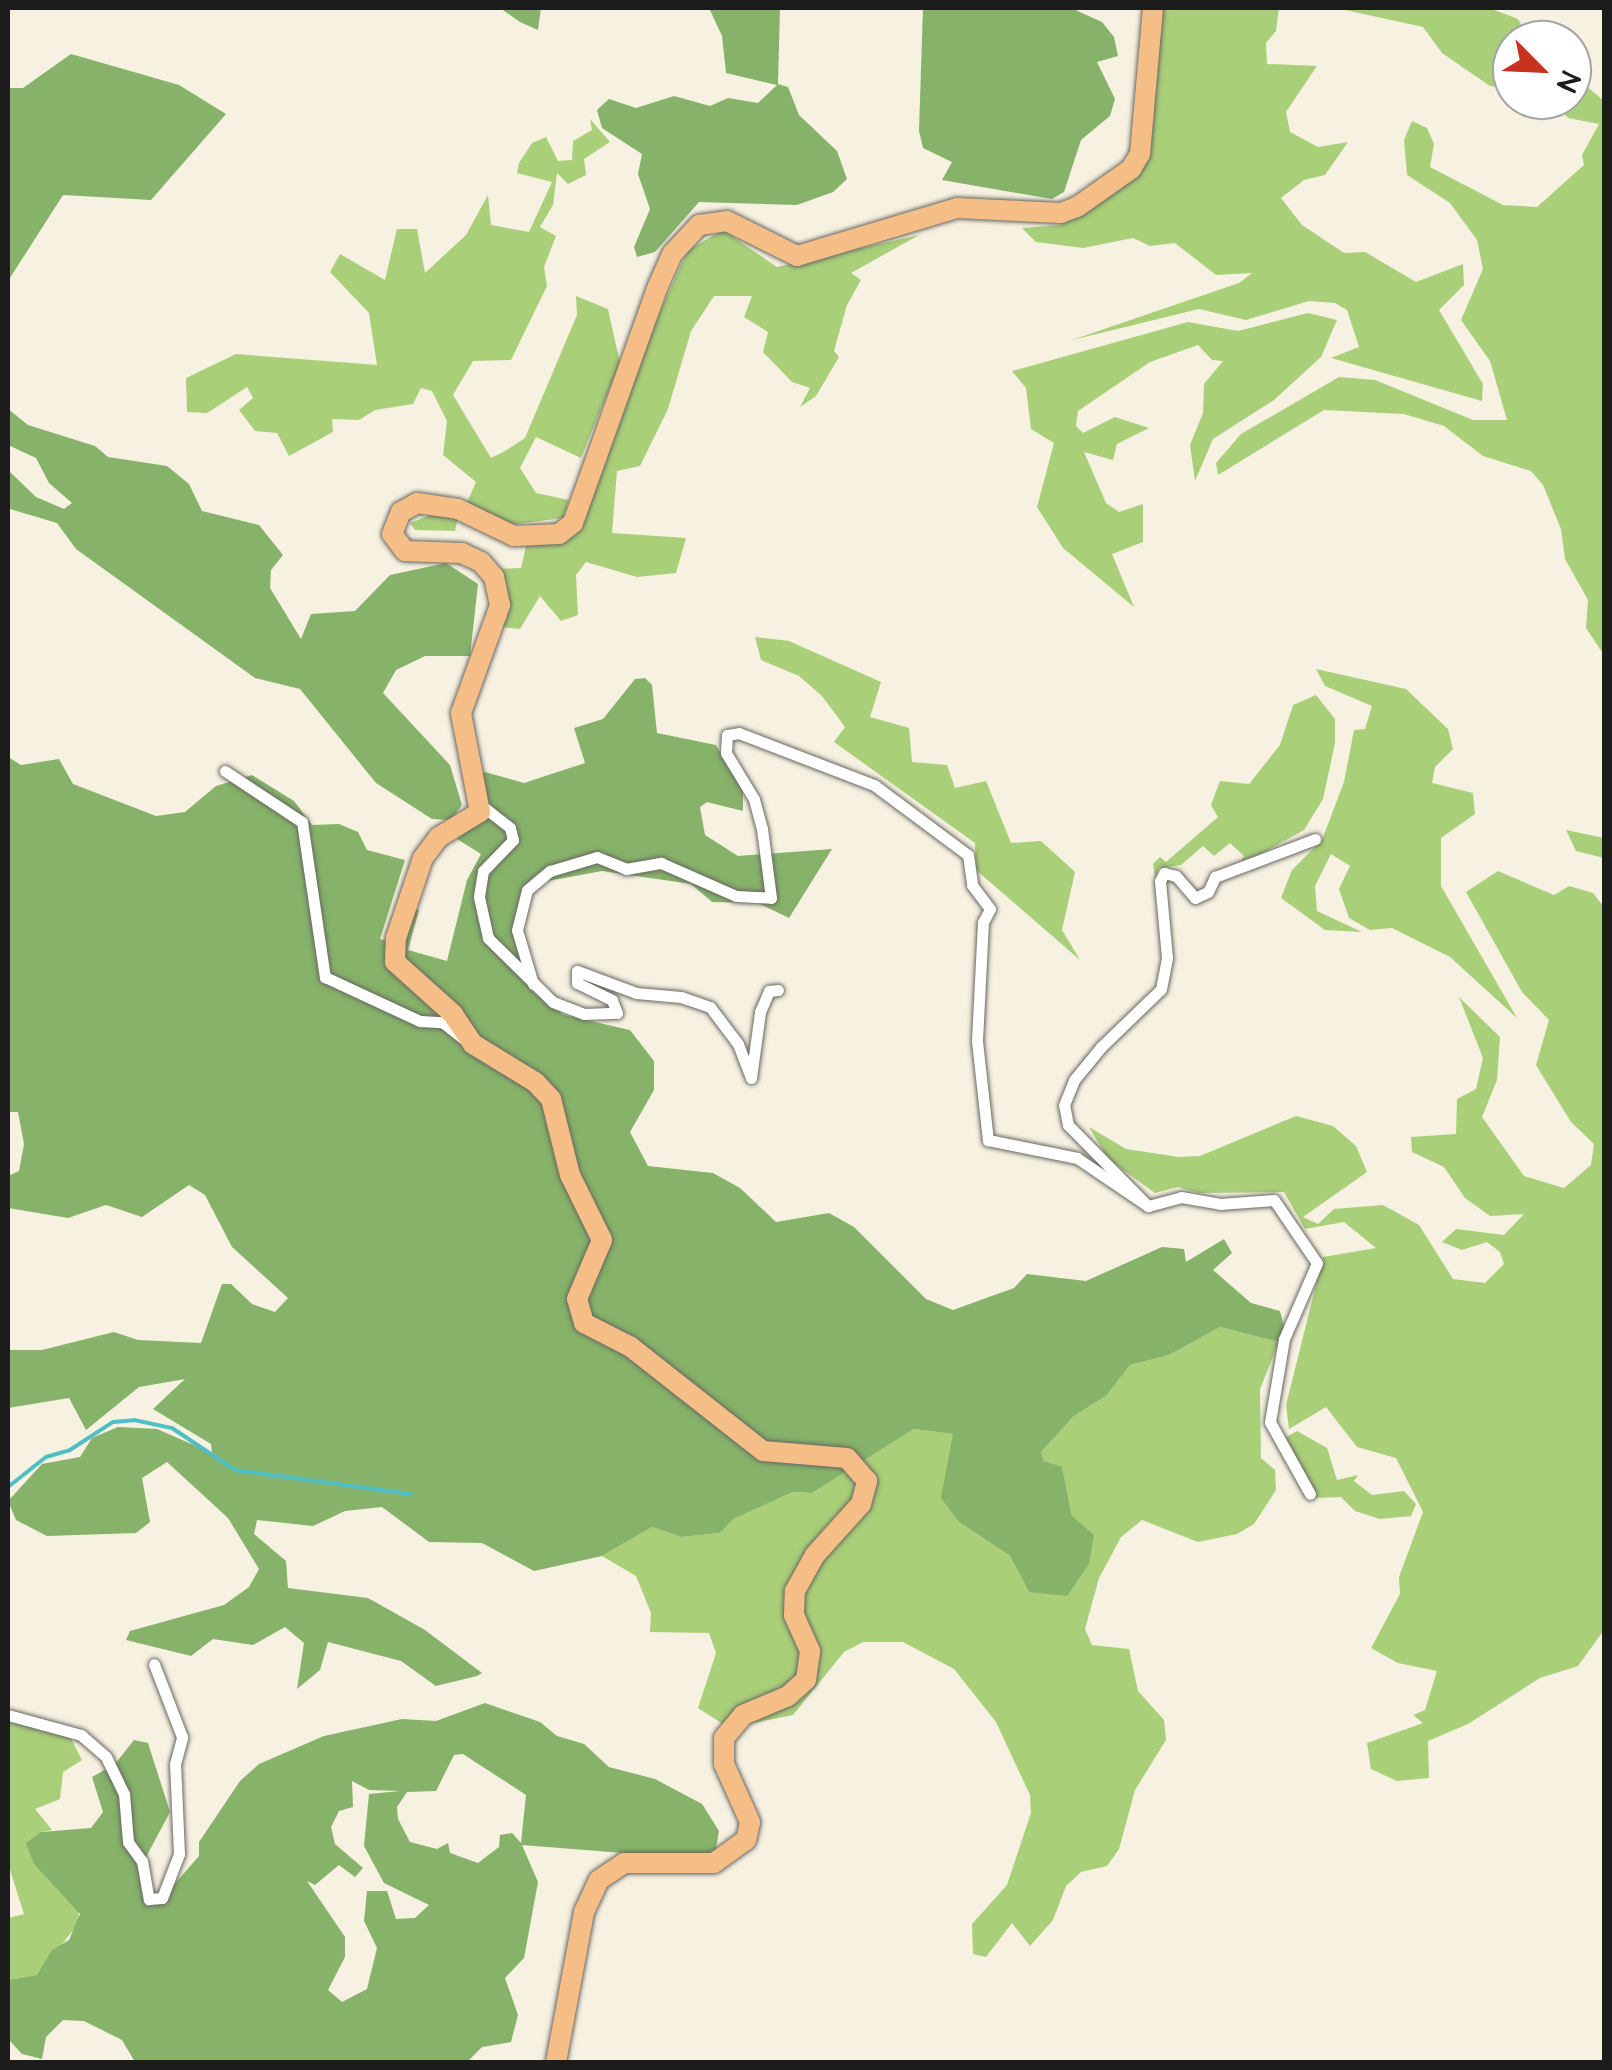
<!DOCTYPE html>
<style>
body{margin:0}
#map{position:relative;width:1612px;height:2070px;overflow:hidden;background:#f6f1e1;font-family:"Architects Daughter",sans-serif}
div>[style]{position:absolute}
.green>*{inset:0;background:#a9cf79}
.forest>*{inset:0;background:#86b269}
.stream>*{height:4px;margin:-2px;padding:0 2px;transform-origin:2px;border-radius:2px;background:#50bec5}
.roads{filter:drop-shadow(0 0 2px #686761) drop-shadow(0 0 2px #686761)}
.minor>*{height:11px;margin:-5.5px;padding:0 5.5px;transform-origin:5.5px;border-radius:5.5px;background:#fff}
.trunk>*{height:20px;margin:-10px;padding:0 10px;transform-origin:10px;border-radius:10px;background:#f6be87}
span{translate:-50% -50%;white-space:nowrap;text-align:center;line-height:1.15;-webkit-text-stroke:10px #fff;paint-order:stroke}
.frame{position:absolute;inset:0;border:10px solid #1c1c1c;pointer-events:none}
.north{position:absolute;left:1492px;top:20px;width:100px;height:100px;box-sizing:border-box;background:#fff;border:2px solid #a4a4a4;border-radius:50%;rotate:114deg;font-size:28px;font-weight:700;line-height:40px;text-align:center;color:#1c1c1c}
.north::after{content:'';display:block;margin:auto;width:35px;height:45px;background:#c8321e;clip-path:polygon(50% 0,100% 100%,50% 72%,0 100%)}
</style>
<div id="map">
<div class="green">
<i style="clip-path:polygon(1157px 8px,1279px 8px,1276px 31px,1266px 43px,1267px 64px,1317px 66px,1286px 112px,1290px 132px,1318px 147px,1348px 142px,1325px 175px,1304px 180px,1281px 198px,1302px 225px,1344px 253px,1365px 252px,1416px 282px,1463px 264px,1464px 285px,1439px 310px,1483px 384px,1482px 401px,1331px 358px,1359px 347px,1347px 310px,1335px 303px,1309px 301px,1246px 320px,1199px 309px,1072px 340px,1239px 283px,1252px 273px,1216px 275px,1175px 243px,1150px 246px,1133px 238px,1083px 248px,1036px 242px,1022px 228px,1060px 225px,1136px 175px)"></i>
<i style="clip-path:polygon(1336px 8px,1489px 8px,1518px 19px,1529px 40px,1512px 40px,1512px 90px,1490px 86px,1442px 53px,1423px 27px)"></i>
<i style="clip-path:polygon(1572px 74px,1604px 101px,1604px 655px,1586px 628px,1588px 600px,1565px 559px,1561px 529px,1543px 485px,1531px 471px,1483px 456px,1444px 426px,1404px 414px,1324px 410px,1218px 475px,1216px 463px,1241px 434px,1339px 377px,1375px 380px,1473px 420px,1507px 420px,1490px 361px,1461px 320px,1483px 269px,1477px 240px,1450px 203px,1407px 175px,1404px 140px,1412px 121px,1427px 128px,1434px 144px,1430px 167px,1503px 205px,1537px 207px,1584px 165px,1582px 155px,1599px 124px,1568px 118px,1551px 100px,1572px 100px)"></i>
<i style="clip-path:polygon(590px 119px,610px 142px,584px 159px,586px 175px,568px 184px,557px 173px,553px 205px,540px 227px,556px 236px,544px 267px,547px 286px,511px 360px,473px 361px,453px 395px,491px 458px,505px 451px,525px 438px,577px 315px,576px 296px,608px 309px,620px 363px,581px 458px,536px 437px,520px 468px,536px 493px,569px 500px,563px 518px,500px 526px,464px 509px,476px 482px,443px 455px,447px 421px,432px 391px,421px 388px,413px 404px,375px 410px,359px 420px,332px 419px,333px 432px,289px 456px,277px 433px,255px 431px,239px 410px,253px 398px,247px 387px,207px 413px,187px 412px,186px 378px,236px 354px,377px 365px,369px 313px,330px 272px,340px 254px,385px 280px,397px 229px,417px 229px,425px 273px,466px 235px,488px 195px,491px 225px,529px 232px,552px 182px,517px 173px,519px 163px,532px 143px,546px 137px,558px 161px,572px 160px,573px 141px,592px 130px)"></i>
<i style="clip-path:polygon(723px 230px,777px 267px,919px 235px,851px 273px,861px 280px,847px 305px,834px 351px,839px 357px,816px 396px,800px 407px,810px 388px,792px 382px,763px 352px,768px 332px,744px 317px,752px 296px,714px 296px,691px 331px,668px 409px,640px 466px,617px 471px,612px 533px,686px 538px,676px 573px,637px 577px,586px 562px,576px 575px,578px 615px,561px 621px,540px 596px,520px 629px,500px 627px,507px 619px,499px 569px,521px 568px,527px 542px,554px 544px,688px 250px)"></i>
<i style="clip-path:polygon(1308px 313px,1337px 320px,1321px 357px,1274px 400px,1213px 439px,1195px 481px,1190px 445px,1203px 413px,1204px 384px,1223px 361px,1212px 360px,1198px 345px,1150px 362px,1078px 411px,1076px 426px,1083px 433px,1115px 417px,1149px 428px,1117px 444px,1113px 460px,1084px 452px,1106px 503px,1119px 512px,1143px 504px,1143px 542px,1112px 554px,1134px 607px,1063px 548px,1037px 507px,1054px 443px,1031px 429px,1026px 388px,1012px 371px,1188px 322px,1238px 331px)"></i>
<i style="clip-path:polygon(433px 514px,458px 518px,455px 531px,415px 530px,410px 523px)"></i>
<i style="clip-path:polygon(755px 637px,789px 641px,881px 682px,870px 717px,909px 728px,912px 762px,947px 765px,955px 788px,986px 781px,1011px 843px,1041px 841px,1075px 872px,1062px 930px,1080px 960px,976px 870px,975px 843px,834px 742px,845px 727px,822px 696px,799px 676px,761px 660px)"></i>
<i style="clip-path:polygon(1316px 669px,1406px 689px,1448px 729px,1453px 749px,1435px 767px,1432px 783px,1473px 793px,1475px 814px,1441px 838px,1441px 886px,1517px 1018px,1450px 957px,1392px 928px,1370px 930px,1349px 918px,1339px 889px,1350px 866px,1331px 854px,1315px 886px,1317px 911px,1362px 932px,1325px 930px,1281px 898px,1292px 870px,1322px 840px,1344px 782px,1354px 730px,1365px 729px,1372px 706px,1325px 686px)"></i>
<i style="clip-path:polygon(1316px 695px,1335px 719px,1335px 743px,1323px 799px,1304px 830px,1238px 867px,1244px 856px,1230px 843px,1214px 856px,1203px 846px,1181px 865px,1159px 868px,1155px 878px,1153px 864px,1160px 857px,1166px 862px,1218px 817px,1211px 805px,1220px 781px,1249px 784px,1280px 745px,1293px 705px)"></i>
<i style="clip-path:polygon(1566px 830px,1604px 838px,1604px 858px,1576px 851px)"></i>
<i style="clip-path:polygon(1498px 871px,1554px 895px,1569px 886px,1593px 893px,1604px 907px,1604px 1630px,1578px 1666px,1540px 1678px,1468px 1724px,1428px 1741px,1429px 1778px,1397px 1781px,1371px 1769px,1367px 1743px,1423px 1723px,1413px 1715px,1425px 1710px,1437px 1671px,1398px 1663px,1371px 1648px,1400px 1594px,1399px 1577px,1423px 1512px,1396px 1458px,1357px 1447px,1326px 1407px,1289px 1429px,1286px 1405px,1323px 1257px,1376px 1248px,1344px 1222px,1305px 1229px,1284px 1192px,1199px 1193px,1178px 1187px,1155px 1193px,1108px 1159px,1089px 1127px,1126px 1149px,1179px 1157px,1200px 1156px,1296px 1116px,1333px 1126px,1356px 1146px,1367px 1172px,1303px 1217px,1318px 1224px,1334px 1209px,1383px 1205px,1419px 1225px,1453px 1279px,1485px 1283px,1504px 1264px,1500px 1252px,1487px 1242px,1462px 1250px,1442px 1242px,1456px 1229px,1504px 1235px,1524px 1214px,1490px 1216px,1465px 1198px,1444px 1167px,1412px 1152px,1411px 1137px,1456px 1134px,1457px 1099px,1476px 1089px,1483px 1058px,1459px 997px,1500px 1037px,1497px 1080px,1482px 1117px,1524px 1176px,1564px 1188px,1591px 1165px,1594px 1144px,1571px 1122px,1536px 1065px,1549px 1020px,1522px 992px,1466px 892px)"></i>
<i style="clip-path:polygon(1220px 1327px,1279px 1342px,1260px 1389px,1261px 1458px,1275px 1470px,1276px 1490px,1254px 1524px,1237px 1534px,1198px 1542px,1142px 1520px,1121px 1537px,1099px 1578px,1085px 1629px,1092px 1645px,1129px 1649px,1138px 1691px,1164px 1720px,1166px 1740px,1135px 1790px,1119px 1849px,1107px 1866px,1081px 1872px,1066px 1886px,1053px 1920px,1030px 1946px,1012px 1923px,986px 1957px,973px 1954px,972px 1924px,1007px 1885px,1031px 1813px,1030px 1795px,996px 1722px,954px 1669px,903px 1642px,863px 1642px,844px 1652px,793px 1715px,729px 1728px,698px 1708px,716px 1653px,709px 1633px,650px 1632px,651px 1613px,636px 1576px,602px 1556px,652px 1527px,681px 1537px,720px 1533px,732px 1519px,793px 1492px,812px 1493px,914px 1429px,954px 1434px,942px 1498px,959px 1522px,1010px 1556px,1029px 1592px,1072px 1516px,1062px 1468px,1044px 1461px,1041px 1452px,1074px 1416px,1106px 1396px,1130px 1365px,1169px 1355px)"></i>
<i style="clip-path:polygon(1297px 1431px,1327px 1448px,1337px 1480px,1358px 1475px,1354px 1481px,1372px 1495px,1404px 1491px,1416px 1504px,1411px 1516px,1380px 1519px,1355px 1511px,1341px 1497px,1316px 1498px,1285px 1438px)"></i>
<i style="clip-path:polygon(8px 1721px,70px 1737px,82px 1760px,63px 1772px,60px 1799px,35px 1809px,52px 1830px,41px 1832px,34px 1864px,78px 1904px,79px 1923px,37px 1975px,8px 1980px,8px 1918px,24px 1914px,8px 1864px)"></i>
</div>
<div class="forest">
<i style="clip-path:polygon(500px 8px,541px 8px,538px 30px,520px 22px)"></i>
<i style="clip-path:polygon(709px 8px,780px 8px,778px 84px,788px 87px,799px 115px,837px 151px,847px 179px,833px 192px,797px 205px,699px 202px,655px 252px,637px 257px,634px 247px,650px 209px,638px 174px,642px 154px,602px 128px,597px 110px,609px 99px,636px 108px,674px 96px,710px 106px,728px 98px,758px 103px,777px 85px,726px 73px,722px 36px)"></i>
<i style="clip-path:polygon(923px 8px,1071px 8px,1102px 22px,1114px 37px,1118px 56px,1097px 62px,1115px 99px,1110px 116px,1081px 140px,1064px 192px,1052px 199px,942px 180px,952px 162px,923px 148px,919px 131px)"></i>
<i style="clip-path:polygon(71px 54px,179px 85px,226px 114px,151px 200px,63px 195px,8px 281px,8px 88px,23px 88px)"></i>
<i style="clip-path:polygon(8px 409px,28px 425px,95px 446px,108px 457px,167px 466px,189px 484px,202px 511px,259px 525px,283px 555px,271px 570px,270px 588px,301px 639px,311px 614px,355px 611px,390px 575px,446px 563px,478px 584px,470px 656px,425px 656px,396px 670px,383px 693px,450px 765px,462px 805px,451px 820px,432px 819px,376px 783px,300px 689px,255px 678px,76px 549px,57px 523px,10px 509px,8px 470px,36px 497px,64px 509px,72px 503px,49px 483px,36px 458px,8px 445px)"></i>
<i style="clip-path:polygon(645px 678px,652px 685px,657px 733px,716px 745px,743px 791px,743px 811px,707px 802px,700px 807px,705px 835px,738px 856px,832px 849px,789px 918px,758px 903px,712px 902px,691px 884px,602px 871px,526px 885px,514px 931px,532px 991px,564px 1015px,630px 1030px,654px 1061px,654px 1090px,630px 1132px,648px 1166px,713px 1173px,740px 1188px,776px 1222px,829px 1213px,854px 1227px,926px 1299px,953px 1310px,1014px 1288px,1027px 1274px,1086px 1281px,1162px 1247px,1184px 1249px,1186px 1262px,1224px 1239px,1232px 1253px,1213px 1270px,1251px 1303px,1280px 1311px,1285px 1330px,1279px 1342px,1220px 1327px,1169px 1355px,1130px 1365px,1106px 1396px,1074px 1416px,1041px 1452px,1044px 1461px,1062px 1467px,1072px 1516px,1094px 1535px,1089px 1564px,1067px 1596px,1029px 1592px,1010px 1556px,959px 1522px,941px 1498px,953px 1434px,914px 1429px,812px 1493px,793px 1492px,733px 1519px,720px 1533px,681px 1537px,652px 1527px,602px 1556px,534px 1571px,482px 1543px,429px 1542px,382px 1507px,345px 1511px,313px 1526px,257px 1520px,254px 1534px,286px 1561px,288px 1588px,368px 1598px,425px 1630px,482px 1673px,477px 1676px,436px 1686px,401px 1661px,328px 1642px,320px 1670px,297px 1689px,304px 1643px,285px 1627px,253px 1645px,213px 1639px,191px 1656px,126px 1640px,130px 1631px,224px 1605px,249px 1587px,259px 1569px,228px 1518px,167px 1462px,142px 1478px,150px 1522px,136px 1533px,47px 1536px,16px 1520px,8px 1501px,42px 1464px,80px 1457px,92px 1438px,118px 1427px,157px 1429px,212px 1453px,211px 1444px,153px 1409px,185px 1379px,139px 1387px,86px 1430px,69px 1398px,8px 1408px,8px 1350px,42px 1350px,114px 1332px,138px 1340px,201px 1343px,222px 1284px,231px 1284px,252px 1304px,275px 1312px,288px 1298px,232px 1247px,205px 1195px,189px 1185px,142px 1217px,106px 1205px,68px 1218px,8px 1208px,8px 1176px,19px 1171px,24px 1144px,18px 1112px,8px 1112px,8px 757px,21px 765px,59px 759px,73px 784px,156px 816px,185px 812px,216px 786px,252px 775px,294px 801px,312px 825px,339px 824px,358px 832px,367px 850px,405px 860px,380px 939px,394px 943px,410px 906px,419px 910px,408px 950px,447px 961px,467px 880px,481px 854px,457px 839px,477px 816px,476px 777px,485px 772px,524px 783px,585px 763px,574px 728px,603px 719px,635px 679px)"></i>
<i style="clip-path:polygon(evenodd,485px 1703px,540px 1722px,557px 1736px,584px 1744px,609px 1767px,655px 1779px,702px 1804px,719px 1831px,716px 1849px,698px 1859px,522px 1845px,538px 1882px,524px 1958px,505px 1978px,518px 2015px,511px 2042px,482px 2047px,467px 2062px,135px 2062px,122px 2040px,84px 2021px,63px 2020px,46px 2037px,42px 2059px,22px 2054px,8px 2039px,8px 1980px,37px 1975px,52px 1950px,69px 1940px,80px 1914px,34px 1864px,26px 1843px,41px 1832px,91px 1828px,103px 1812px,92px 1777px,115px 1764px,134px 1740px,148px 1743px,170px 1812px,145px 1859px,157px 1904px,199px 1856px,199px 1842px,240px 1781px,259px 1764px,324px 1736px,402px 1719px,436px 1721px,485px 1703px,463px 1754px,526px 1795px,521px 1843px,512px 1833px,500px 1835px,499px 1847px,478px 1863px,450px 1853px,448px 1843px,437px 1849px,410px 1842px,398px 1819px,397px 1807px,407px 1792px,436px 1791px,454px 1755px,463px 1754px,485px 1703px,352px 1781px,369px 1790px,400px 1791px,369px 1794px,364px 1846px,384px 1883px,429px 1905px,415px 1918px,396px 1919px,387px 1891px,367px 1891px,364px 1921px,377px 1948px,367px 1989px,342px 2002px,328px 1990px,345px 1957px,345px 1937px,307px 1881px,315px 1885px,339px 1865px,355px 1877px,363px 1868px,335px 1844px,331px 1827px,339px 1811px,353px 1807px,352px 1781px)"></i>
</div>
<div class="stream">
<i style="left:8px;top:1487px;width:48px;rotate:-38.3deg"></i>
<i style="left:46px;top:1457px;width:25px;rotate:-16deg"></i>
<i style="left:70px;top:1450px;width:51px;rotate:-33.1deg"></i>
<i style="left:113px;top:1422px;width:21px;rotate:-5deg"></i>
<i style="left:134px;top:1420px;width:39px;rotate:12deg"></i>
<i style="left:172px;top:1428px;width:76px;rotate:33.7deg"></i>
<i style="left:235px;top:1470px;width:178px;rotate:7.8deg"></i>
</div>
<div class="roads">
<div class="minor">
<i style="left:225px;top:771px;width:92px;rotate:33.5deg"></i>
<i style="left:302px;top:822px;width:157px;rotate:81.6deg"></i>
<i style="left:325px;top:977px;width:105px;rotate:24.9deg"></i>
<i style="left:420px;top:1021px;width:22px;rotate:3deg"></i>
<i style="left:442px;top:1022px;width:34px;rotate:38deg"></i>
<i style="left:481px;top:805px;width:37px;rotate:38deg"></i>
<i style="left:510px;top:828px;width:12px;rotate:76deg"></i>
<i style="left:513px;top:840px;width:43px;rotate:134.1deg"></i>
<i style="left:483px;top:871px;width:26px;rotate:99deg"></i>
<i style="left:479px;top:897px;width:42px;rotate:77.6deg"></i>
<i style="left:488px;top:938px;width:91px;rotate:44.6deg"></i>
<i style="left:553px;top:1002px;width:33px;rotate:21deg"></i>
<i style="left:584px;top:1014px;width:33px;rotate:-2deg"></i>
<i style="left:617px;top:1013px;width:14px;rotate:-111deg"></i>
<i style="left:612px;top:1000px;width:39px;rotate:-154deg"></i>
<i style="left:577px;top:983px;width:12px;rotate:-90deg"></i>
<i style="left:577px;top:971px;width:63px;rotate:20.4deg"></i>
<i style="left:636px;top:993px;width:45px;rotate:5.1deg"></i>
<i style="left:681px;top:997px;width:31px;rotate:19deg"></i>
<i style="left:710px;top:1007px;width:46px;rotate:52.9deg"></i>
<i style="left:738px;top:1044px;width:36px;rotate:69deg"></i>
<i style="left:751px;top:1078px;width:67px;rotate:-82.2deg"></i>
<i style="left:760px;top:1012px;width:23px;rotate:-67deg"></i>
<i style="left:769px;top:991px;width:9px;rotate:-6deg"></i>
<i style="left:533px;top:984px;width:56px;rotate:-106.5deg"></i>
<i style="left:517px;top:930px;width:41px;rotate:-76deg"></i>
<i style="left:527px;top:890px;width:30px;rotate:-40deg"></i>
<i style="left:550px;top:871px;width:49px;rotate:-16.6deg"></i>
<i style="left:597px;top:857px;width:31px;rotate:22deg"></i>
<i style="left:626px;top:869px;width:36px;rotate:-10deg"></i>
<i style="left:661px;top:863px;width:82px;rotate:23.7deg"></i>
<i style="left:736px;top:896px;width:35px;rotate:3deg"></i>
<i style="left:771px;top:898px;width:70px;rotate:-97.4deg"></i>
<i style="left:762px;top:829px;width:31px;rotate:-105deg"></i>
<i style="left:754px;top:799px;width:54px;rotate:-121.3deg"></i>
<i style="left:726px;top:753px;width:18px;rotate:-87deg"></i>
<i style="left:727px;top:735px;width:12px;rotate:-9deg"></i>
<i style="left:739px;top:733px;width:145px;rotate:21.1deg"></i>
<i style="left:874px;top:785px;width:117px;rotate:36.7deg"></i>
<i style="left:968px;top:855px;width:30px;rotate:82deg"></i>
<i style="left:972px;top:885px;width:30px;rotate:53deg"></i>
<i style="left:990px;top:909px;width:15px;rotate:118deg"></i>
<i style="left:983px;top:922px;width:119px;rotate:92.9deg"></i>
<i style="left:977px;top:1041px;width:100px;rotate:83.7deg"></i>
<i style="left:988px;top:1140px;width:91px;rotate:11.4deg"></i>
<i style="left:1077px;top:1158px;width:86px;rotate:34.1deg"></i>
<i style="left:1148px;top:1206px;width:34px;rotate:-15deg"></i>
<i style="left:1181px;top:1197px;width:40px;rotate:10deg"></i>
<i style="left:1220px;top:1204px;width:54px;rotate:-4.2deg"></i>
<i style="left:1274px;top:1200px;width:76px;rotate:55.7deg"></i>
<i style="left:1317px;top:1263px;width:83px;rotate:113.5deg"></i>
<i style="left:1284px;top:1339px;width:84px;rotate:99.6deg"></i>
<i style="left:1270px;top:1422px;width:82px;rotate:60.9deg"></i>
<i style="left:1148px;top:1206px;width:114px;rotate:-134.6deg"></i>
<i style="left:1068px;top:1125px;width:20px;rotate:-101deg"></i>
<i style="left:1064px;top:1105px;width:27px;rotate:-68deg"></i>
<i style="left:1074px;top:1080px;width:43px;rotate:-50.7deg"></i>
<i style="left:1101px;top:1047px;width:83px;rotate:-44deg"></i>
<i style="left:1161px;top:989px;width:32px;rotate:-79deg"></i>
<i style="left:1167px;top:958px;width:77px;rotate:-95.2deg"></i>
<i style="left:1160px;top:881px;width:9px;rotate:-63deg"></i>
<i style="left:1164px;top:873px;width:12px;rotate:14deg"></i>
<i style="left:1176px;top:876px;width:29px;rotate:49deg"></i>
<i style="left:1195px;top:898px;width:14px;rotate:-25deg"></i>
<i style="left:1208px;top:892px;width:17px;rotate:-65deg"></i>
<i style="left:1215px;top:877px;width:107px;rotate:-20.8deg"></i>
<i style="left:8px;top:1715px;width:76px;rotate:15.3deg"></i>
<i style="left:81px;top:1735px;width:33px;rotate:41deg"></i>
<i style="left:106px;top:1757px;width:41px;rotate:64.1deg"></i>
<i style="left:124px;top:1794px;width:48px;rotate:85.2deg"></i>
<i style="left:128px;top:1842px;width:24px;rotate:54deg"></i>
<i style="left:142px;top:1861px;width:39px;rotate:80deg"></i>
<i style="left:149px;top:1899px;width:13px;rotate:-4deg"></i>
<i style="left:162px;top:1898px;width:47px;rotate:-68.9deg"></i>
<i style="left:179px;top:1854px;width:90px;rotate:-92.5deg"></i>
<i style="left:175px;top:1764px;width:28px;rotate:-75deg"></i>
<i style="left:182px;top:1737px;width:78px;rotate:-111deg"></i>
</div>
<div class="trunk">
<i style="left:556px;top:2062px;width:153px;rotate:-79.4deg"></i>
<i style="left:584px;top:1912px;width:35px;rotate:-65deg"></i>
<i style="left:599px;top:1880px;width:30px;rotate:-34deg"></i>
<i style="left:624px;top:1863px;width:90px"></i>
<i style="left:714px;top:1863px;width:39px;rotate:-36deg"></i>
<i style="left:746px;top:1840px;width:18px;rotate:-77deg"></i>
<i style="left:750px;top:1822px;width:64px;rotate:-114.1deg"></i>
<i style="left:724px;top:1764px;width:26px;rotate:-90deg"></i>
<i style="left:724px;top:1738px;width:30px;rotate:-50deg"></i>
<i style="left:743px;top:1715px;width:49px;rotate:-22.9deg"></i>
<i style="left:788px;top:1696px;width:24px;rotate:-42deg"></i>
<i style="left:806px;top:1680px;width:29px;rotate:-82deg"></i>
<i style="left:810px;top:1651px;width:39px;rotate:-114deg"></i>
<i style="left:794px;top:1615px;width:24px;rotate:-88deg"></i>
<i style="left:795px;top:1591px;width:41px;rotate:-60.9deg"></i>
<i style="left:815px;top:1555px;width:69px;rotate:-48deg"></i>
<i style="left:861px;top:1504px;width:24px;rotate:-75deg"></i>
<i style="left:867px;top:1481px;width:30px;rotate:-131deg"></i>
<i style="left:847px;top:1458px;width:84px;rotate:-175.2deg"></i>
<i style="left:763px;top:1451px;width:168px;rotate:-141.8deg"></i>
<i style="left:631px;top:1347px;width:53px;rotate:-152.9deg"></i>
<i style="left:584px;top:1323px;width:25px;rotate:-106deg"></i>
<i style="left:577px;top:1299px;width:64px;rotate:-67deg"></i>
<i style="left:602px;top:1240px;width:72px;rotate:-116.2deg"></i>
<i style="left:570px;top:1175px;width:78px;rotate:-104deg"></i>
<i style="left:551px;top:1099px;width:23px;rotate:-133deg"></i>
<i style="left:535px;top:1082px;width:73px;rotate:-148.5deg"></i>
<i style="left:473px;top:1044px;width:36px;rotate:-124deg"></i>
<i style="left:453px;top:1014px;width:78px;rotate:-138.1deg"></i>
<i style="left:395px;top:962px;width:24px;rotate:-88deg"></i>
<i style="left:396px;top:938px;width:84px;rotate:-71.4deg"></i>
<i style="left:423px;top:858px;width:26px;rotate:-53deg"></i>
<i style="left:439px;top:837px;width:48px;rotate:-31.4deg"></i>
<i style="left:480px;top:812px;width:101px;rotate:-100.9deg"></i>
<i style="left:461px;top:713px;width:115px;rotate:-70.1deg"></i>
<i style="left:500px;top:605px;width:29px;rotate:-102deg"></i>
<i style="left:494px;top:577px;width:20px;rotate:-131deg"></i>
<i style="left:481px;top:562px;width:21px;rotate:-155deg"></i>
<i style="left:462px;top:553px;width:57px;rotate:-178deg"></i>
<i style="left:405px;top:551px;width:21px;rotate:-127deg"></i>
<i style="left:392px;top:534px;width:24px;rotate:-68deg"></i>
<i style="left:401px;top:512px;width:18px;rotate:-29deg"></i>
<i style="left:417px;top:503px;width:41px;rotate:8.3deg"></i>
<i style="left:458px;top:509px;width:62px;rotate:25.7deg"></i>
<i style="left:514px;top:536px;width:45px;rotate:-2.5deg"></i>
<i style="left:559px;top:534px;width:18px;rotate:-38deg"></i>
<i style="left:573px;top:523px;width:252px;rotate:-70.3deg"></i>
<i style="left:658px;top:286px;width:36px;rotate:-66deg"></i>
<i style="left:673px;top:253px;width:38px;rotate:-47deg"></i>
<i style="left:699px;top:225px;width:28px;rotate:-8deg"></i>
<i style="left:727px;top:221px;width:78px;rotate:26.6deg"></i>
<i style="left:797px;top:256px;width:167px;rotate:-16.7deg"></i>
<i style="left:957px;top:208px;width:104px;rotate:2.8deg"></i>
<i style="left:1061px;top:213px;width:17px;rotate:-21deg"></i>
<i style="left:1077px;top:207px;width:66px;rotate:-35.1deg"></i>
<i style="left:1131px;top:169px;width:17px;rotate:-59deg"></i>
<i style="left:1140px;top:154px;width:147px;rotate:-84.9deg"></i>
</div>
</div>
<div class="frame"></div>
<div class="north">N</div>
</div>
